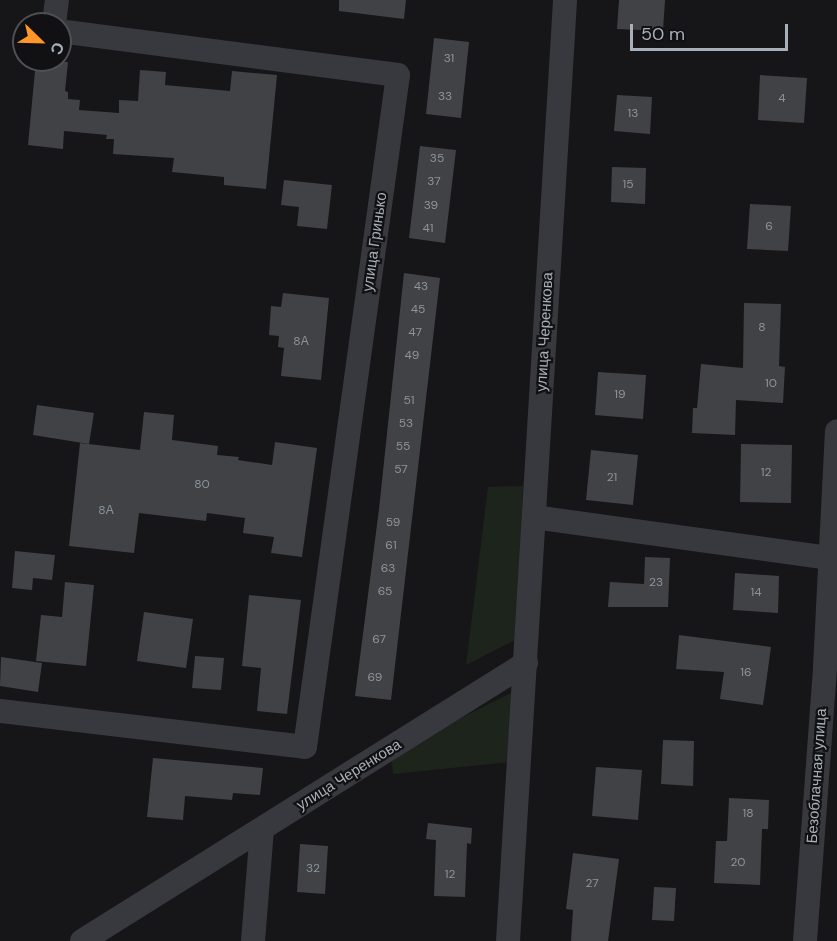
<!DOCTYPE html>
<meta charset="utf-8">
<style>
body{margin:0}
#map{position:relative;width:837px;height:941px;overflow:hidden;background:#161618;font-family:"DM Sans",sans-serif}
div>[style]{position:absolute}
.green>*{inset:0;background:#1c241c}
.building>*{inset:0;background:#404246}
.street>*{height:24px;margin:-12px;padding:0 12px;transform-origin:12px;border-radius:12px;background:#37393e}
span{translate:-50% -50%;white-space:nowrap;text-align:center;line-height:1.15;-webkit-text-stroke:4.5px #111113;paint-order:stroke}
.number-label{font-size:12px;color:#8d949c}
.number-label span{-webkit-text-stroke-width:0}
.street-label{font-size:15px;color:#a7afb9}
.north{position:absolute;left:12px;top:12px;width:60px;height:60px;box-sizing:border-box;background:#111113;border:2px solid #4d5055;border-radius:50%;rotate:113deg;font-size:16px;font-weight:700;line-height:24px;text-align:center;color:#a7afb9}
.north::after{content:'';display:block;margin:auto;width:21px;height:27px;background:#ff9728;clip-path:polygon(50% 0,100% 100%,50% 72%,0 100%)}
.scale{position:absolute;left:630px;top:24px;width:158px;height:27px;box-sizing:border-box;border:3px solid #a7afb9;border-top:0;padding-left:8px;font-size:18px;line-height:21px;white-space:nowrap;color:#a7afb9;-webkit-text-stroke:4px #111113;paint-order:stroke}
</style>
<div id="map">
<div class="green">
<i style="clip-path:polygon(523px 486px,517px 639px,466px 665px,488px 487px)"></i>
<i style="clip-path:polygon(517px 690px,511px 762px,393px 774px,391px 753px)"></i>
</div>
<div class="building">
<i style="clip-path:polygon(339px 0,406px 0,404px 19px,339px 11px)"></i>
<i style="clip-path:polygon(619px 0,665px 0,663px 31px,617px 29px)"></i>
<i style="clip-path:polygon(434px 38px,469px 42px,461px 118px,426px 114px)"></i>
<i style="clip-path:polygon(36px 60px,68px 62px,65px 91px,68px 92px,68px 99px,80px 100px,79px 110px,119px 113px,119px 100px,138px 101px,140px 70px,166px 72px,165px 85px,230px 91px,232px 71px,277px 75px,266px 189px,224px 185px,224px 177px,172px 172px,174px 158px,113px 154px,114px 139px,106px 139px,107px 135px,64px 131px,63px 149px,28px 145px)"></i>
<i style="clip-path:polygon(760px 75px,807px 78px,804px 123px,758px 120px)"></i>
<i style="clip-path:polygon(617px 95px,652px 97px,650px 134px,614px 131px)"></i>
<i style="clip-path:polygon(420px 146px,456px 150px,445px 243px,409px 238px)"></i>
<i style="clip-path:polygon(612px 167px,646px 168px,645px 204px,611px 202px)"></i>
<i style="clip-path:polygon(284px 180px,332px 185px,327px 229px,297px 226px,299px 207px,281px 205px)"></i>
<i style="clip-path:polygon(750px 204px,791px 206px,788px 251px,747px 249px)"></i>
<i style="clip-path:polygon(404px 273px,440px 278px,391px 700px,355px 696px,379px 509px)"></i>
<i style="clip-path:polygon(283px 293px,329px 298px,321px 380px,281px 376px,284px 348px,278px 347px,279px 336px,269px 335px,271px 306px,281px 307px)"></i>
<i style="clip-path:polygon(744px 303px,781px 304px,779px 366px,785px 367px,783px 403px,736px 400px,735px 435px,692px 433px,693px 408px,697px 408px,701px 364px,743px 368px)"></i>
<i style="clip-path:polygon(598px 372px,646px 375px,643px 419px,595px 415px)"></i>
<i style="clip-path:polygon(37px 405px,94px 413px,89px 444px,33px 435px)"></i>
<i style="clip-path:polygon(144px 412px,174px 415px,172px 440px,218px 446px,217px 455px,239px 457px,238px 460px,272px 465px,275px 442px,317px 448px,302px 557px,271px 553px,274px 537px,243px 533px,245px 518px,207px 513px,206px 521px,139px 513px,134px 553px,69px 546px,80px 443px,140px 450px)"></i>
<i style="clip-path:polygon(741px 444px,792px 445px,791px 503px,740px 502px)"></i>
<i style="clip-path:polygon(591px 450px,638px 455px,633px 505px,586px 500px)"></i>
<i style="clip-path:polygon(15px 551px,55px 555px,52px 580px,33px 578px,32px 590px,12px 588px)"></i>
<i style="clip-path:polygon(645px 557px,670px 558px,668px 607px,608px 607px,610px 582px,644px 584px)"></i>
<i style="clip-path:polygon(735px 573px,779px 576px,778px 613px,733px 610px)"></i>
<i style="clip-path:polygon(65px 582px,94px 585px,86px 666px,36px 661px,41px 615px,62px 617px)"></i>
<i style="clip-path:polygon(249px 595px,301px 600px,287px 714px,257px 711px,261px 668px,242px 666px)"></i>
<i style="clip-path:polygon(144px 612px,193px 619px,186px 668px,137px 661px)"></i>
<i style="clip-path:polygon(679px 635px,771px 647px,763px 705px,720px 699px,724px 672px,676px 669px)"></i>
<i style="clip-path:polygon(195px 656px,224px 658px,221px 690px,192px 688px)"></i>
<i style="clip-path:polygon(1px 657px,42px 663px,38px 692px,0 686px)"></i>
<i style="clip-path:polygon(663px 740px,694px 741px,693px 786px,661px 784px)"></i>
<i style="clip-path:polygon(153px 758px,263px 768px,260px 795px,233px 793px,232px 800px,185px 796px,183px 820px,147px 817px)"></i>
<i style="clip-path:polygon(596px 767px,642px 770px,638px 820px,592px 816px)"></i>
<i style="clip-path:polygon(729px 798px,769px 800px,768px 829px,762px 829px,760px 885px,714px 883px,716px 841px,727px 841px)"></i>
<i style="clip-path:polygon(428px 823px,472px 828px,471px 844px,467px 843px,465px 897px,434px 896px,436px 840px,426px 839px)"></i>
<i style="clip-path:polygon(300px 844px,328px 846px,325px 894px,297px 892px)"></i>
<i style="clip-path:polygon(573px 853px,619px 859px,608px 941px,571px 941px,573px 910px,566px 909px)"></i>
<i style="clip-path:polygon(654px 887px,676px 888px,674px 921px,652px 920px)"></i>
</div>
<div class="street">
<i style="left:54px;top:24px;width:24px;rotate:-83deg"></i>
<i style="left:534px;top:517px;width:299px;rotate:7.9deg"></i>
<i style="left:0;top:711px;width:307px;rotate:6.7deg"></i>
<i style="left:305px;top:747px;width:678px;rotate:-82.12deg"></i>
<i style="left:398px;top:75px;width:341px;rotate:-172.6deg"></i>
<i style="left:82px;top:941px;width:524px;rotate:-32.05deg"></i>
<i style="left:253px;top:941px;width:112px;rotate:-85.4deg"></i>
<i style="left:508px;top:941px;width:943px;rotate:-86.53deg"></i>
<i style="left:805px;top:941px;width:275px;rotate:-85.8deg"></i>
<i style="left:825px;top:667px;width:236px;rotate:-87.1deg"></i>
</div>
<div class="number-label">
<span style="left:449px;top:59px">31</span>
<span style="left:445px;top:97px">33</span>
<span style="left:782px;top:99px">4</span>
<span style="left:633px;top:114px">13</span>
<span style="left:437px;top:159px">35</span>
<span style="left:434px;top:182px">37</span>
<span style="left:628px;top:185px">15</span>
<span style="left:431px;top:206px">39</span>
<span style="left:769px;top:227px">6</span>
<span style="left:428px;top:229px">41</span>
<span style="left:421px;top:287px">43</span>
<span style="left:418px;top:310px">45</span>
<span style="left:762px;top:328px">8</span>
<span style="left:415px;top:333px">47</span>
<span style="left:301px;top:342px">8А</span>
<span style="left:412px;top:356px">49</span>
<span style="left:771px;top:384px">10</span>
<span style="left:620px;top:395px">19</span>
<span style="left:409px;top:401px">51</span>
<span style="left:406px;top:424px">53</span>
<span style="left:403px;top:447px">55</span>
<span style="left:401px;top:470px">57</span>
<span style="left:766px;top:473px">12</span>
<span style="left:612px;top:478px">21</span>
<span style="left:202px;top:485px">80</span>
<span style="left:106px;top:511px">8А</span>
<span style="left:393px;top:523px">59</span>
<span style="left:391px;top:546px">61</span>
<span style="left:388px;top:569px">63</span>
<span style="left:656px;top:583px">23</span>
<span style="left:385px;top:592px">65</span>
<span style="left:756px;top:593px">14</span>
<span style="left:379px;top:640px">67</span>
<span style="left:746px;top:673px">16</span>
<span style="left:375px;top:678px">69</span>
<span style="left:748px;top:814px">18</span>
<span style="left:738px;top:863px">20</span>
<span style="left:313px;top:869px">32</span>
<span style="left:450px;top:875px">12</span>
<span style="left:592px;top:884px">27</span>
</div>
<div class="street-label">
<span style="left:375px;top:242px;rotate:-82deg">улица Гринько</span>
<span style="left:545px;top:332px;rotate:-87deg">улица Черенкова</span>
<span style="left:349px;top:775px;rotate:-32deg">улица Черенкова</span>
<span style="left:817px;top:776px;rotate:-86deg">Безоблачная улица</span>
</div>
<div class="north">С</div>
<div class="scale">50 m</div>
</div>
